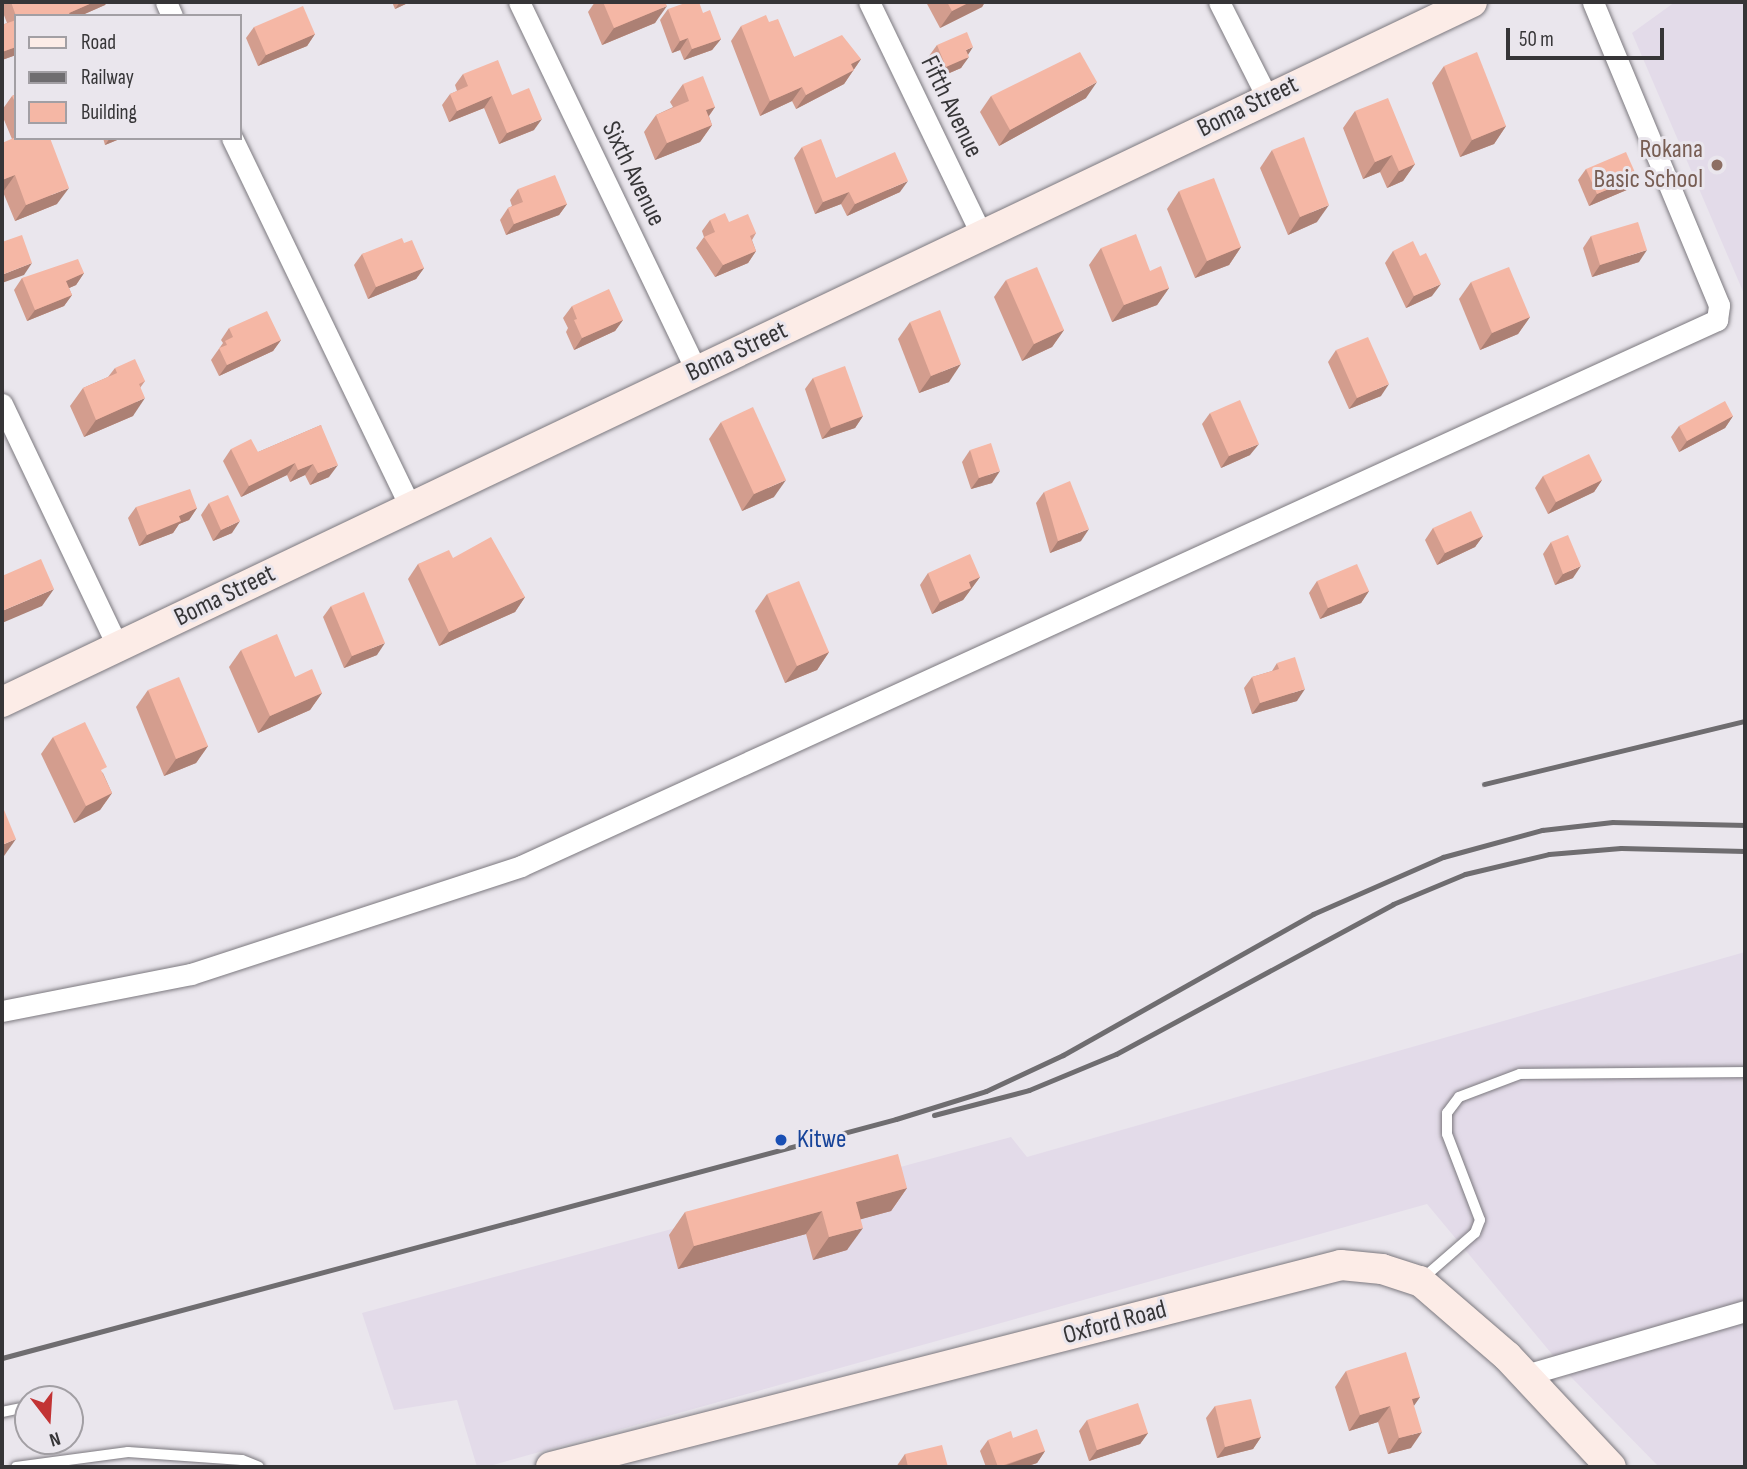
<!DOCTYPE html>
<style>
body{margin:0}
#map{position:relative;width:1747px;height:1469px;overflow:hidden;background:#eae6ed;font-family:"Sofia Sans Condensed",sans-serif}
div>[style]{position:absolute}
.built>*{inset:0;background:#e3dbe9}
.roads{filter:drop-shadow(0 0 2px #7c797f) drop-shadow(0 0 2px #7c797f)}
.lane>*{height:10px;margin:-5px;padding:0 5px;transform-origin:5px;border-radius:5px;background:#fff}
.street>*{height:21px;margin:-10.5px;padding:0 10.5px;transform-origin:10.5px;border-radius:10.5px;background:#fff}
.secondary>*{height:30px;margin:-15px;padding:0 15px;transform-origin:15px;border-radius:15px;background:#fcece7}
.rail>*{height:5px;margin:-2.5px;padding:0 2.5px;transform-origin:2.5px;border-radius:2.5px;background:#6f6d70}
.wall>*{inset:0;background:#d39d8e}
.shaded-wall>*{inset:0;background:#ac8074}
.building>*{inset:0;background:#f5b7a5}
.dots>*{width:19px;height:19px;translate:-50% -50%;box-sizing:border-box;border:4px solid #eae6ed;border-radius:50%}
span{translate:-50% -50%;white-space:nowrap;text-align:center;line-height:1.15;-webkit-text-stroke:6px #eae6ed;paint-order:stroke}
.street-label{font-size:26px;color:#363537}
.education-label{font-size:26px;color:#785e54}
.right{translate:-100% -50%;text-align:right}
.transit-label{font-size:26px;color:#164399}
.left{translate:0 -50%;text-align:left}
.frame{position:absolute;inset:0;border:4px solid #363537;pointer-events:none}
.legend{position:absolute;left:14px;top:14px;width:228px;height:126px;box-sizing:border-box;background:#eae6ed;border:2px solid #a29fa4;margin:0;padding:9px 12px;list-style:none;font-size:21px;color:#363537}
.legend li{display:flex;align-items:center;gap:14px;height:35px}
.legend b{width:35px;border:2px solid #a29fa4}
.north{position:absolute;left:14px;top:1385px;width:70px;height:70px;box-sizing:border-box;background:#eae6ed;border:2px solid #a29fa4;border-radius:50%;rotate:163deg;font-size:19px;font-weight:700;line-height:28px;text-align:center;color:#363537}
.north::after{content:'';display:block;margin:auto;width:24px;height:32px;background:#c23334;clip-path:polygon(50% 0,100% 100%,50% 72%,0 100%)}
.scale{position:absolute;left:1506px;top:28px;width:158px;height:32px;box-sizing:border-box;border:4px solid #363537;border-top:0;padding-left:9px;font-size:21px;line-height:24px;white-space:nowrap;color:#363537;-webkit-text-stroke:5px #eae6ed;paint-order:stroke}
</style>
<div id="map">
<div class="built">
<i style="clip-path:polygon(1675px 2px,1745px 2px,1745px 296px,1632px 33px)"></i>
<i style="clip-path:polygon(1745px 952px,1745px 1467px,1659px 1467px,1571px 1377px,1427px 1204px,486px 1467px,477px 1467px,457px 1400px,394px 1410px,362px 1313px,1011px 1137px,1027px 1157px)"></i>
</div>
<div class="roads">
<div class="lane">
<i style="left:1422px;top:1279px;width:70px;rotate:-41deg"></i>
<i style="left:1475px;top:1233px;width:14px;rotate:-69deg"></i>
<i style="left:1480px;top:1220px;width:92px;rotate:-111deg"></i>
<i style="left:1447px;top:1134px;width:21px;rotate:-90deg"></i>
<i style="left:1447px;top:1113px;width:20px;rotate:-53deg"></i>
<i style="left:1459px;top:1097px;width:65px;rotate:-20.7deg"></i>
<i style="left:1520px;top:1074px;width:225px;rotate:-0.5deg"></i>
<i style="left:2px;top:1412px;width:19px;rotate:-12deg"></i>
<i style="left:16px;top:1467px;width:113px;rotate:-7.6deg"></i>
<i style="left:128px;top:1452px;width:114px;rotate:4deg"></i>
<i style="left:242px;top:1460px;width:18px;rotate:22deg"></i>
</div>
<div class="street">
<i style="left:166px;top:2px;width:15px;rotate:67deg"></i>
<i style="left:519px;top:2px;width:408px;rotate:64.3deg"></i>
<i style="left:869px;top:2px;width:260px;rotate:64.2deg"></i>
<i style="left:1219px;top:2px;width:106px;rotate:63.2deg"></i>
<i style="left:232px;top:138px;width:410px;rotate:64.2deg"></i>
<i style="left:2px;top:404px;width:269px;rotate:64.5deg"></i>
<i style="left:2px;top:1011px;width:193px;rotate:-11.1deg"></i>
<i style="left:191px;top:974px;width:347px;rotate:-18.1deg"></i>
<i style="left:521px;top:866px;width:1315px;rotate:-24.54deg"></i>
<i style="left:1717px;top:320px;width:15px;rotate:-82deg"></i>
<i style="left:1719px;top:305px;width:328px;rotate:-112.6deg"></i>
<i style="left:1526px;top:1375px;width:228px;rotate:-16.3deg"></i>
</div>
<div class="secondary">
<i style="left:2px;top:702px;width:1628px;rotate:-25.46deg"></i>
<i style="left:551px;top:1467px;width:815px;rotate:-14.34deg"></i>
<i style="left:1341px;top:1265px;width:41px;rotate:5.6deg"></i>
<i style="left:1382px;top:1269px;width:40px;rotate:18deg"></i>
<i style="left:1420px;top:1281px;width:115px;rotate:40.8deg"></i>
<i style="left:1507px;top:1356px;width:152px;rotate:46.9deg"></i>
</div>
</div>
<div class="rail">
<i style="left:1484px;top:784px;width:268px;rotate:-13.6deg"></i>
<i style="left:934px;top:1115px;width:98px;rotate:-14.7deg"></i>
<i style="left:1029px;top:1090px;width:94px;rotate:-22.5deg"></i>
<i style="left:1116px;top:1054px;width:315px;rotate:-28.4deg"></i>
<i style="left:1393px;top:904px;width:78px;rotate:-22.6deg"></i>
<i style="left:1465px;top:874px;width:86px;rotate:-13.4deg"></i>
<i style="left:1549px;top:854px;width:72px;rotate:-4.8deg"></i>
<i style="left:1621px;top:848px;width:124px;rotate:1.4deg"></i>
<i style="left:2px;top:1358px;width:925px;rotate:-14.97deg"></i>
<i style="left:896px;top:1119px;width:94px;rotate:-17.3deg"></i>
<i style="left:986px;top:1091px;width:85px;rotate:-25.1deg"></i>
<i style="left:1063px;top:1055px;width:287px;rotate:-29.4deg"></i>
<i style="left:1313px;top:914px;width:142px;rotate:-23.7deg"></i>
<i style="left:1443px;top:857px;width:103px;rotate:-15.3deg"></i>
<i style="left:1542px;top:830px;width:71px;rotate:-6.4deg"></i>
<i style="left:1613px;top:822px;width:132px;rotate:1.3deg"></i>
</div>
<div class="wall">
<i style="clip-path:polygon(2px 2px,107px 2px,105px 5px,80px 16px,16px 16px,16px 55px,2px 60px,2px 25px,7px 23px,2px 10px)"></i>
<i style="clip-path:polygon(392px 2px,410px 2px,395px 9px)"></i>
<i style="clip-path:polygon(595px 2px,665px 2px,655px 23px,602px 45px,588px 12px)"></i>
<i style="clip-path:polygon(926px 2px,985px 2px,982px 7px,940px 28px)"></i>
<i style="clip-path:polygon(668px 9px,703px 13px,721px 39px,712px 50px,684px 60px,680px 50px,672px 53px,660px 20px)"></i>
<i style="clip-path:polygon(769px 22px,794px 57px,861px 59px,844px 84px,796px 109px,792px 101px,760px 116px,731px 41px,741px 26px)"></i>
<i style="clip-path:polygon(254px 27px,315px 34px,307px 46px,258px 66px,246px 38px)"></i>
<i style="clip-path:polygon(937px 45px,968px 55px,961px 68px,938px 78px,929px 56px)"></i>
<i style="clip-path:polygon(1444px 66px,1506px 126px,1494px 144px,1460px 157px,1432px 83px)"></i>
<i style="clip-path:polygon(463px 74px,512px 95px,534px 130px,499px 144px,484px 108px,449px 122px,442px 105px,450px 94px,457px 91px,455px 85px)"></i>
<i style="clip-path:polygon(683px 84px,715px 107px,709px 116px,712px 125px,700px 142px,655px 160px,644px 132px,656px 115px,673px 107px,670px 102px)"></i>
<i style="clip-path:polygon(16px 94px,16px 138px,57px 204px,15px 221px,3px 192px,12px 139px,2px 115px,2px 110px,12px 96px)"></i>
<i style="clip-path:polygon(991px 96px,1086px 98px,999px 146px,980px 112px)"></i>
<i style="clip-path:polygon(1355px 111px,1415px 164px,1403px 181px,1387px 188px,1380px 172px,1363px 179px,1343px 128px)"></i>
<i style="clip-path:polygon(103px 138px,122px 138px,105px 145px)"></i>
<i style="clip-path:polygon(802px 147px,836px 178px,900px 192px,847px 216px,841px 204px,815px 214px,794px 158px)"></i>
<i style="clip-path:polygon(1272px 150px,1317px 222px,1288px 235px,1260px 168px)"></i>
<i style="clip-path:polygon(1586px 169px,1637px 177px,1629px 189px,1589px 206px,1578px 180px)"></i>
<i style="clip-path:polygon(518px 189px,567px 204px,559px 215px,506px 235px,500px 220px,508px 208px,512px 206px,510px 200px)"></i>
<i style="clip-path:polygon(1179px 191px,1241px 247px,1229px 265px,1195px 278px,1167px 209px)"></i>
<i style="clip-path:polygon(710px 220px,729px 222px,756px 233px,752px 240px,756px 251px,748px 263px,715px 277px,696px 248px,704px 237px,702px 231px)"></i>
<i style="clip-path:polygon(1591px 236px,1639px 262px,1592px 277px,1583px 248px)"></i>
<i style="clip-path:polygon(404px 243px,424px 268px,416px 279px,368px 299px,354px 265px,362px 254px)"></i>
<i style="clip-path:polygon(1101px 248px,1150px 271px,1169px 288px,1157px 305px,1112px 322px,1089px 265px)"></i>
<i style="clip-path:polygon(1393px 251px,1420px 256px,1432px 296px,1406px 308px,1385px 263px)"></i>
<i style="clip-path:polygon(84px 273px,76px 285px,69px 288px,72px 295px,64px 306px,27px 321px,14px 290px,22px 278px)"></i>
<i style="clip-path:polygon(1006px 280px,1064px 330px,1052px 347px,1022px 361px,994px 297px)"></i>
<i style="clip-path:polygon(1471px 282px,1530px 317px,1518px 334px,1480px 350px,1459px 299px)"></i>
<i style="clip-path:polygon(572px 306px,623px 320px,615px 331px,574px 350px,566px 332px,568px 328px,563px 318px)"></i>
<i style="clip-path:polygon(910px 322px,949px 382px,919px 393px,898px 339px)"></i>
<i style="clip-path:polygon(229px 328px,281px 340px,273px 351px,219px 376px,211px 360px,223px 343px,221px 340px)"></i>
<i style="clip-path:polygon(1336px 350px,1381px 396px,1349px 409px,1328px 362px)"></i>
<i style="clip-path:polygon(115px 368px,145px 381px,140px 388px,133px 416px,84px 437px,70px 406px,83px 388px,108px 377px)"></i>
<i style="clip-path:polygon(813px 378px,863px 416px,855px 428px,822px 439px,805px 389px)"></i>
<i style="clip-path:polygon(1210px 413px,1250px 455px,1221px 468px,1202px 424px)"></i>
<i style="clip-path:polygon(1733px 416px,1725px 428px,1679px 452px,1671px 437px,1679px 426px)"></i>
<i style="clip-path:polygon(721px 422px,774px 497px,742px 511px,709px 439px)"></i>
<i style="clip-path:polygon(321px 425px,329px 477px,310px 485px,305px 475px,290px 482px,287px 475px,241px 497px,223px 461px,231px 449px,258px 452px)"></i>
<i style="clip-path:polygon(970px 450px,992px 483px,971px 489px,962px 462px)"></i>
<i style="clip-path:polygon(1543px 476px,1602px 480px,1594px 492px,1548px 514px,1535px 488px)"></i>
<i style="clip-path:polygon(1044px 492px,1081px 541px,1050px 553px,1036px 503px)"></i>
<i style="clip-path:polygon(209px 503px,232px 533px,213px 541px,201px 515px)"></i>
<i style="clip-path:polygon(136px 507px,197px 508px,189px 520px,179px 524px,173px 533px,139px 546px,128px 518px)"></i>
<i style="clip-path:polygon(1433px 528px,1483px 536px,1475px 547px,1437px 565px,1425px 540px)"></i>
<i style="clip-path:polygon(1551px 542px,1573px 578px,1555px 585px,1543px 554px)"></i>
<i style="clip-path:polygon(453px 558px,525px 597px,515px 612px,439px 646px,408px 579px,418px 564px)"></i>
<i style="clip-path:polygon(928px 573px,980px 577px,963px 600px,932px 614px,920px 585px)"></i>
<i style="clip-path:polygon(1317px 581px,1369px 591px,1361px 603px,1320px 619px,1309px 593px)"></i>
<i style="clip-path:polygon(767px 594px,829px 652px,817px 670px,785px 683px,755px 611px)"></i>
<i style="clip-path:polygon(331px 606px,377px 655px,344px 668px,323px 617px)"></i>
<i style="clip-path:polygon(241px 650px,295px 677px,322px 693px,310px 710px,258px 733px,229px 667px)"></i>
<i style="clip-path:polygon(1277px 663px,1297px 701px,1252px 714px,1244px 688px,1252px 677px,1272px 671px)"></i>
<i style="clip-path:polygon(148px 690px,208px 746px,196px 763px,164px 776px,136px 707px)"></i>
<i style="clip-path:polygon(53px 737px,103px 773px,112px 793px,100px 810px,74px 823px,41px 754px)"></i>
<i style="clip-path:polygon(907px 1188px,891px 1211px,861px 1219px,847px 1250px,813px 1260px,806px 1234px,678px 1269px,669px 1235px,685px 1212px)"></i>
<i style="clip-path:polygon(1346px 1371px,1420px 1397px,1414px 1405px,1411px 1448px,1388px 1454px,1378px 1422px,1349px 1431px,1335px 1387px)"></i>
<i style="clip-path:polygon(1215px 1406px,1261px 1437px,1253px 1449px,1217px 1458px,1206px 1418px)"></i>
<i style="clip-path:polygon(1087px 1420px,1148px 1433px,1140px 1444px,1089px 1461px,1079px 1431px)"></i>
<i style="clip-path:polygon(1013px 1438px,1045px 1451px,1037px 1463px,1025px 1467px,986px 1467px,980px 1451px,988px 1440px)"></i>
<i style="clip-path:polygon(905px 1454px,948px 1467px,896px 1467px)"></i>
</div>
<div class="shaded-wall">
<i style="clip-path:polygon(94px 2px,107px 2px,105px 5px,80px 16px,67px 16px,69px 13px)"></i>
<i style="clip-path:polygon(400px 2px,410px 2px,395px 9px)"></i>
<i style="clip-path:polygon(970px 2px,985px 2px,982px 7px,940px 28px,952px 11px)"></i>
<i style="clip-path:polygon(667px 6px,655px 23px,602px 45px,614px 28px)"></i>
<i style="clip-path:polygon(315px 34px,307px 46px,258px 66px,266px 55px)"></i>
<i style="clip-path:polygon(688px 38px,680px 50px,672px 53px,680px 41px)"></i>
<i style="clip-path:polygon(721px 39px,712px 50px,684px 60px,692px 49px)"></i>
<i style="clip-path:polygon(16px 47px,16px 55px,2px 60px,2px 52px)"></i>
<i style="clip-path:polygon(973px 47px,966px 58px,969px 57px,961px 68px,938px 78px,946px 67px,966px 50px)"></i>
<i style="clip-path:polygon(861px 59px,844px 84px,796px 109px,806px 95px,851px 64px)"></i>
<i style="clip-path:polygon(1097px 82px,1086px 98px,999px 146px,1010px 130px)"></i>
<i style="clip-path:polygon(802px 87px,792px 101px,760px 116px,770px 101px)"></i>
<i style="clip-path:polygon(492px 96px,484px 108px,449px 122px,457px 111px)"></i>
<i style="clip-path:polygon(715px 107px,703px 124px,706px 110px)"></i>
<i style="clip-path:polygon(542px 119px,534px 130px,499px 144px,507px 133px)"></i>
<i style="clip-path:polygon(712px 125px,700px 142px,655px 160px,667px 143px)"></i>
<i style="clip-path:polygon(1506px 126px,1494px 144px,1460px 157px,1472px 140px)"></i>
<i style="clip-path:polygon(110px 138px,122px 138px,105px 145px)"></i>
<i style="clip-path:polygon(1392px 155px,1380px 172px,1363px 179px,1375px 162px)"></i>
<i style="clip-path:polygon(1415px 164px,1403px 181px,1387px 188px,1399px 171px)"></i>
<i style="clip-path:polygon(15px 175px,3px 192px,2px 192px,2px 180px)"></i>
<i style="clip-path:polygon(1637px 177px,1629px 189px,1589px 206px,1597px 194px)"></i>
<i style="clip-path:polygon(908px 181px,900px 192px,847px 216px,855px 204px)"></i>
<i style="clip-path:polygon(69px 188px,57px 204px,15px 221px,26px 205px)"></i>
<i style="clip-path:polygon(849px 192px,841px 204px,815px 214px,823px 202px)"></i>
<i style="clip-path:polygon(567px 204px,559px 215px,506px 235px,514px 224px)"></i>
<i style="clip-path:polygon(1329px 205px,1317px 222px,1288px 235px,1300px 217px)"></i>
<i style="clip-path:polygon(1241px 247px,1229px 265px,1195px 278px,1207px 261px)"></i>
<i style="clip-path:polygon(1647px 250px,1639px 262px,1592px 277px,1600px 265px)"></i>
<i style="clip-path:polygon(756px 251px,748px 263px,715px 277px,723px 265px)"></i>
<i style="clip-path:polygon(32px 263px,24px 275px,2px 283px,2px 277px,4px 274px)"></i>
<i style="clip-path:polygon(424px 268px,416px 279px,368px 299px,376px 287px)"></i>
<i style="clip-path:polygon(84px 273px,76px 285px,58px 293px,66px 281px)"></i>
<i style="clip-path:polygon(1441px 284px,1432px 296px,1406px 308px,1414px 296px)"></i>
<i style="clip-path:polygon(1169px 288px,1157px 305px,1112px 322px,1124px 305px)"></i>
<i style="clip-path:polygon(72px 295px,64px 306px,27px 321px,35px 310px)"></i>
<i style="clip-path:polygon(1530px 317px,1518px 334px,1480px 350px,1492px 333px)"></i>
<i style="clip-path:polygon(623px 320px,615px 331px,574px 350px,582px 338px)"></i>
<i style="clip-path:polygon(1064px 330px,1052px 347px,1022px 361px,1034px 344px)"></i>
<i style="clip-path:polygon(281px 340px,273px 351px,219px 376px,227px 365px)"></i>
<i style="clip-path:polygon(961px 364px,949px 382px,919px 393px,931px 376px)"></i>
<i style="clip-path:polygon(1389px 384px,1381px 396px,1349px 409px,1357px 398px)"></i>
<i style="clip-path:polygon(145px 398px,133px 416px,84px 437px,96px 420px)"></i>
<i style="clip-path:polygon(863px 416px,855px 428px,822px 439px,831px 428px)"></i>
<i style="clip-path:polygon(1733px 416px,1725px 428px,1679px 452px,1687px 441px)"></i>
<i style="clip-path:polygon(1259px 444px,1250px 455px,1221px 468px,1229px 456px)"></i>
<i style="clip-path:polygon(295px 463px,287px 475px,241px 497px,249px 486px)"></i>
<i style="clip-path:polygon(313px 464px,305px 475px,290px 482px,298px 470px)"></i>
<i style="clip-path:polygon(338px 465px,329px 477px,310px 485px,318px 473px)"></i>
<i style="clip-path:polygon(1000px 471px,992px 483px,971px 489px,979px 478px)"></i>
<i style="clip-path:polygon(786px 480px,774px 497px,742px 511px,754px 494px)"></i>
<i style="clip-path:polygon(1602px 480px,1594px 492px,1548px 514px,1556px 502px)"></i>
<i style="clip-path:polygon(197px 508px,189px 520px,179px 524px,173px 533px,139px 546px,147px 535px,179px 516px)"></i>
<i style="clip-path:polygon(240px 521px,232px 533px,213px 541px,221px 530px)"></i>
<i style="clip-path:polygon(1089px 529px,1081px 541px,1050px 553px,1058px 541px)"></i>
<i style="clip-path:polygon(1483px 536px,1475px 547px,1437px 565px,1445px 553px)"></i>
<i style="clip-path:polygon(1581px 566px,1573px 578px,1555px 585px,1563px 574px)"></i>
<i style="clip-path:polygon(980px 577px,963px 600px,932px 614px,940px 602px,969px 582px)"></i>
<i style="clip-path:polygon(54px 589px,42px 606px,2px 623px,2px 611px)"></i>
<i style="clip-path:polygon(1369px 591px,1361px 603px,1320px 619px,1328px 608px)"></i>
<i style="clip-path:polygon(525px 597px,515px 612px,439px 646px,449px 632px)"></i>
<i style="clip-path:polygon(385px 643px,377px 655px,344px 668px,352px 656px)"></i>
<i style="clip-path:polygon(829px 652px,817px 670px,785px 683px,797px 666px)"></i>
<i style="clip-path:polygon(1305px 689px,1297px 701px,1252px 714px,1260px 703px)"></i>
<i style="clip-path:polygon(322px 693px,310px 710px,258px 733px,270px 716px)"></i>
<i style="clip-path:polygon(208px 746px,196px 763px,164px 776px,176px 759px)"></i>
<i style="clip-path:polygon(112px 793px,100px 810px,74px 823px,86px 806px)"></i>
<i style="clip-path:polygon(16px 839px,4px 856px,2px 857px,2px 845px)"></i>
<i style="clip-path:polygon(907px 1188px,891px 1211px,840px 1225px,856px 1202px)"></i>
<i style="clip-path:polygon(822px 1211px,806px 1234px,678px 1269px,694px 1246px)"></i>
<i style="clip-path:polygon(863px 1228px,847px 1250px,813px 1260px,829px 1237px)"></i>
<i style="clip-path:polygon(1420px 1397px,1409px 1413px,1412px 1399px)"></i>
<i style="clip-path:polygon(1390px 1406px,1378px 1422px,1349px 1431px,1360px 1415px)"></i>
<i style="clip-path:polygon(1422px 1432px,1411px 1448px,1388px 1454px,1399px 1438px)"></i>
<i style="clip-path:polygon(1148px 1433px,1140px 1444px,1089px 1461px,1097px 1450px)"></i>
<i style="clip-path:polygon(1261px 1437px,1253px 1449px,1217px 1458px,1225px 1447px)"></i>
<i style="clip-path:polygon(1045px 1451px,1037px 1463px,1025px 1467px,1001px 1467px)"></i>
</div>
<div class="building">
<i style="clip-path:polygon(11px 2px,94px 2px,69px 13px,71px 16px,16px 16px)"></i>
<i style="clip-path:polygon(603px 2px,665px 2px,667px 6px,614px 28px)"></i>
<i style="clip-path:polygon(688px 2px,699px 2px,703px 13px,710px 10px,721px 39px,692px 49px,688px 38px,680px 41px,668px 9px)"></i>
<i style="clip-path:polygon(947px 2px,970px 2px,952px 11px)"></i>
<i style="clip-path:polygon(303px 6px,315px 34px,266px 55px,254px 27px)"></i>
<i style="clip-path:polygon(766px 15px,769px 22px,778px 19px,794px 57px,842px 35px,861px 59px,851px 64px,854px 70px,806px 95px,802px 87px,770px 101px,741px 26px)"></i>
<i style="clip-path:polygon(16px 20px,16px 47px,2px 52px,2px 25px)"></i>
<i style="clip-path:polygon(967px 32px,973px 47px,966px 50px,969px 57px,946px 67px,937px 45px)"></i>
<i style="clip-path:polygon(1080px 52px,1097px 82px,1010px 130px,991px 96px)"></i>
<i style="clip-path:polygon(1477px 52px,1506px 126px,1472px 140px,1444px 66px)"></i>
<i style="clip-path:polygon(498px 60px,512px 95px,529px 88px,542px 119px,507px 133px,492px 96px,457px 111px,450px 94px,468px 86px,463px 74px)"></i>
<i style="clip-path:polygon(703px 76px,715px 107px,706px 110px,712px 125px,667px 143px,656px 115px,689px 101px,683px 84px)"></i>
<i style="clip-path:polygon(16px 94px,16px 104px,12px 96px)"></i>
<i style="clip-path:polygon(1388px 98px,1415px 164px,1399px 171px,1392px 155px,1375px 162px,1355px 111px)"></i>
<i style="clip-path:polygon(16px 137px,16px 138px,50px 138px,69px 188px,26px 205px,15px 175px,2px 180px,2px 143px)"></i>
<i style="clip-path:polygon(1304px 137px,1329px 205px,1300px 217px,1272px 150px)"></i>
<i style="clip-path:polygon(821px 139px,836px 178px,895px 152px,908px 181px,855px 204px,849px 192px,823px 202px,802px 147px)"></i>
<i style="clip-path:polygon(1626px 152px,1637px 177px,1597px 194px,1586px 169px)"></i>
<i style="clip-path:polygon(555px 175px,567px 204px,514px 224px,508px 208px,523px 202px,518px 189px)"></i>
<i style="clip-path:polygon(1214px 178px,1241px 247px,1207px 261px,1179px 191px)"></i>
<i style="clip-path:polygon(725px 213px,729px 222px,748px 214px,756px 233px,750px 236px,756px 251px,723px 265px,704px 237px,715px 232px,710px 220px)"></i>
<i style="clip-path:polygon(1638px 222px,1647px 250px,1600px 265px,1591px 236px)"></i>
<i style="clip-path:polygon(1136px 234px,1150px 271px,1161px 266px,1169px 288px,1124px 305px,1101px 248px)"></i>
<i style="clip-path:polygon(22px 235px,32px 263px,4px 274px,2px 266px,2px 242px)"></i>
<i style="clip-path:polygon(402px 238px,404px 243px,412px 240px,424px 268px,376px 287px,362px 254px)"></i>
<i style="clip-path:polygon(1413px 241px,1420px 256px,1426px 253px,1441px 284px,1414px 296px,1393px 251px)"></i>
<i style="clip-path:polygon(78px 259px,84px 273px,66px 281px,72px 295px,35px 310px,22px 278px)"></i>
<i style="clip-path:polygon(1037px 267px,1064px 330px,1034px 344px,1006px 280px)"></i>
<i style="clip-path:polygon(1509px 267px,1530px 317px,1492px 333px,1471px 282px)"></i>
<i style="clip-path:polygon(609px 289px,623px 320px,582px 338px,574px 320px,577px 319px,572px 306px)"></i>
<i style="clip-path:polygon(940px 310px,961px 364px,931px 376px,910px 322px)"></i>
<i style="clip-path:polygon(267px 311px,281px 340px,227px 365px,219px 348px,227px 345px,225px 341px,233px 337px,229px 328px)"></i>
<i style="clip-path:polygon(1368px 337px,1389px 384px,1357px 398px,1336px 350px)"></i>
<i style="clip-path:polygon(135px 359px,145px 381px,139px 384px,145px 398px,96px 420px,83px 388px,117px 373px,115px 368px)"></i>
<i style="clip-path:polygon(845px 366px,863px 416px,831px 428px,813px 378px)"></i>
<i style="clip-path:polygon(1240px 400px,1259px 444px,1229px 456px,1210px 413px)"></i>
<i style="clip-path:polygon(1725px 401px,1733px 416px,1687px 441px,1679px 426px)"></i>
<i style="clip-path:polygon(753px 407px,786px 480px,754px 494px,721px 422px)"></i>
<i style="clip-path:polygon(321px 425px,338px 465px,318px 473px,313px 464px,298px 470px,295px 463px,249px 486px,231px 449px,251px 439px,258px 452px)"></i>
<i style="clip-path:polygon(991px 443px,1000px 471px,979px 478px,970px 450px)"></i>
<i style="clip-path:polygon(1589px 454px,1602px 480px,1556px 502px,1543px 476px)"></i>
<i style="clip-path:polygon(1070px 481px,1089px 529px,1058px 541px,1044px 492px)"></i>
<i style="clip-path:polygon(190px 489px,197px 508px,179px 516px,181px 521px,147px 535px,136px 507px)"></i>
<i style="clip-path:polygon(228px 495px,240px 521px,221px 530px,209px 503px)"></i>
<i style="clip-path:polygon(1471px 511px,1483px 536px,1445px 553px,1433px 528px)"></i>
<i style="clip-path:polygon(1568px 535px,1581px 566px,1563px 574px,1551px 542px)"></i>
<i style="clip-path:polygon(491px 537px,525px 597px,449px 632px,418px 564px,449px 550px,453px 558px)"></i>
<i style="clip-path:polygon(970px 554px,980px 577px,969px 582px,971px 588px,940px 602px,928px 573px)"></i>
<i style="clip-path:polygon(41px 559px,54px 589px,2px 611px,2px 576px)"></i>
<i style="clip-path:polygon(1357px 564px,1369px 591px,1328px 608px,1317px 581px)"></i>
<i style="clip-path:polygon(799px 581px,829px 652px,797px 666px,767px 594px)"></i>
<i style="clip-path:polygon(364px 592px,385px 643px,352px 656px,331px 606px)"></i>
<i style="clip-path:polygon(277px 634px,295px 677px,312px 669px,322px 693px,270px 716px,241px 650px)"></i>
<i style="clip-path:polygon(1295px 657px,1305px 689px,1260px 703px,1252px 677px,1279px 669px,1277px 663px)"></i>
<i style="clip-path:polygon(179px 677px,208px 746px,176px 759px,148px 690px)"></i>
<i style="clip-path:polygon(85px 722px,107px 767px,101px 770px,112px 793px,86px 806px,53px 737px)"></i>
<i style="clip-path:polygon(2px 805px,16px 839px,2px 845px)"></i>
<i style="clip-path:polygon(898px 1154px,907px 1188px,856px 1202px,863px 1228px,829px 1237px,822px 1211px,694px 1246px,685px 1212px)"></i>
<i style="clip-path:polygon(1406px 1352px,1420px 1397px,1412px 1399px,1422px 1432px,1399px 1438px,1390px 1406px,1360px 1415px,1346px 1371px)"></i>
<i style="clip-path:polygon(1251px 1399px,1261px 1437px,1225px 1447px,1215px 1406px)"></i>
<i style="clip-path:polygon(1138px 1403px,1148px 1433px,1097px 1450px,1087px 1420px)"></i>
<i style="clip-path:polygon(1037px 1429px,1045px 1451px,998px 1467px,988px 1440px,1011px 1431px,1013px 1438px)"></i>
<i style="clip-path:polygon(942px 1445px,948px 1467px,908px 1467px,905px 1454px)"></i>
</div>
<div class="dots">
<i style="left:1717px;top:165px;background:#8d6e63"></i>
<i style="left:781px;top:1140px;background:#1a4fb4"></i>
</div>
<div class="street-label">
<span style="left:951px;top:107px;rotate:64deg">Fifth Avenue</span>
<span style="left:1248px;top:107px;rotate:-26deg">Boma Street</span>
<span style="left:633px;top:174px;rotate:64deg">Sixth Avenue</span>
<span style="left:737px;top:352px;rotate:-25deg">Boma Street</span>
<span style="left:225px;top:596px;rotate:-26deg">Boma Street</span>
<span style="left:1115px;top:1323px;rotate:-15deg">Oxford Road</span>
</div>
<div class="education-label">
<span class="right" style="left:1703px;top:165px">Rokana<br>Basic School</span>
</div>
<div class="transit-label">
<span class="left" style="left:797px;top:1140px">Kitwe</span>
</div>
<div class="frame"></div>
<ul class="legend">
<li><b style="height:9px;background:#fcece7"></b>Road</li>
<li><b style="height:9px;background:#6f6d70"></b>Railway</li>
<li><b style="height:19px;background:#f5b7a5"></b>Building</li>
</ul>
<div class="north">N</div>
<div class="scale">50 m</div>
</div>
